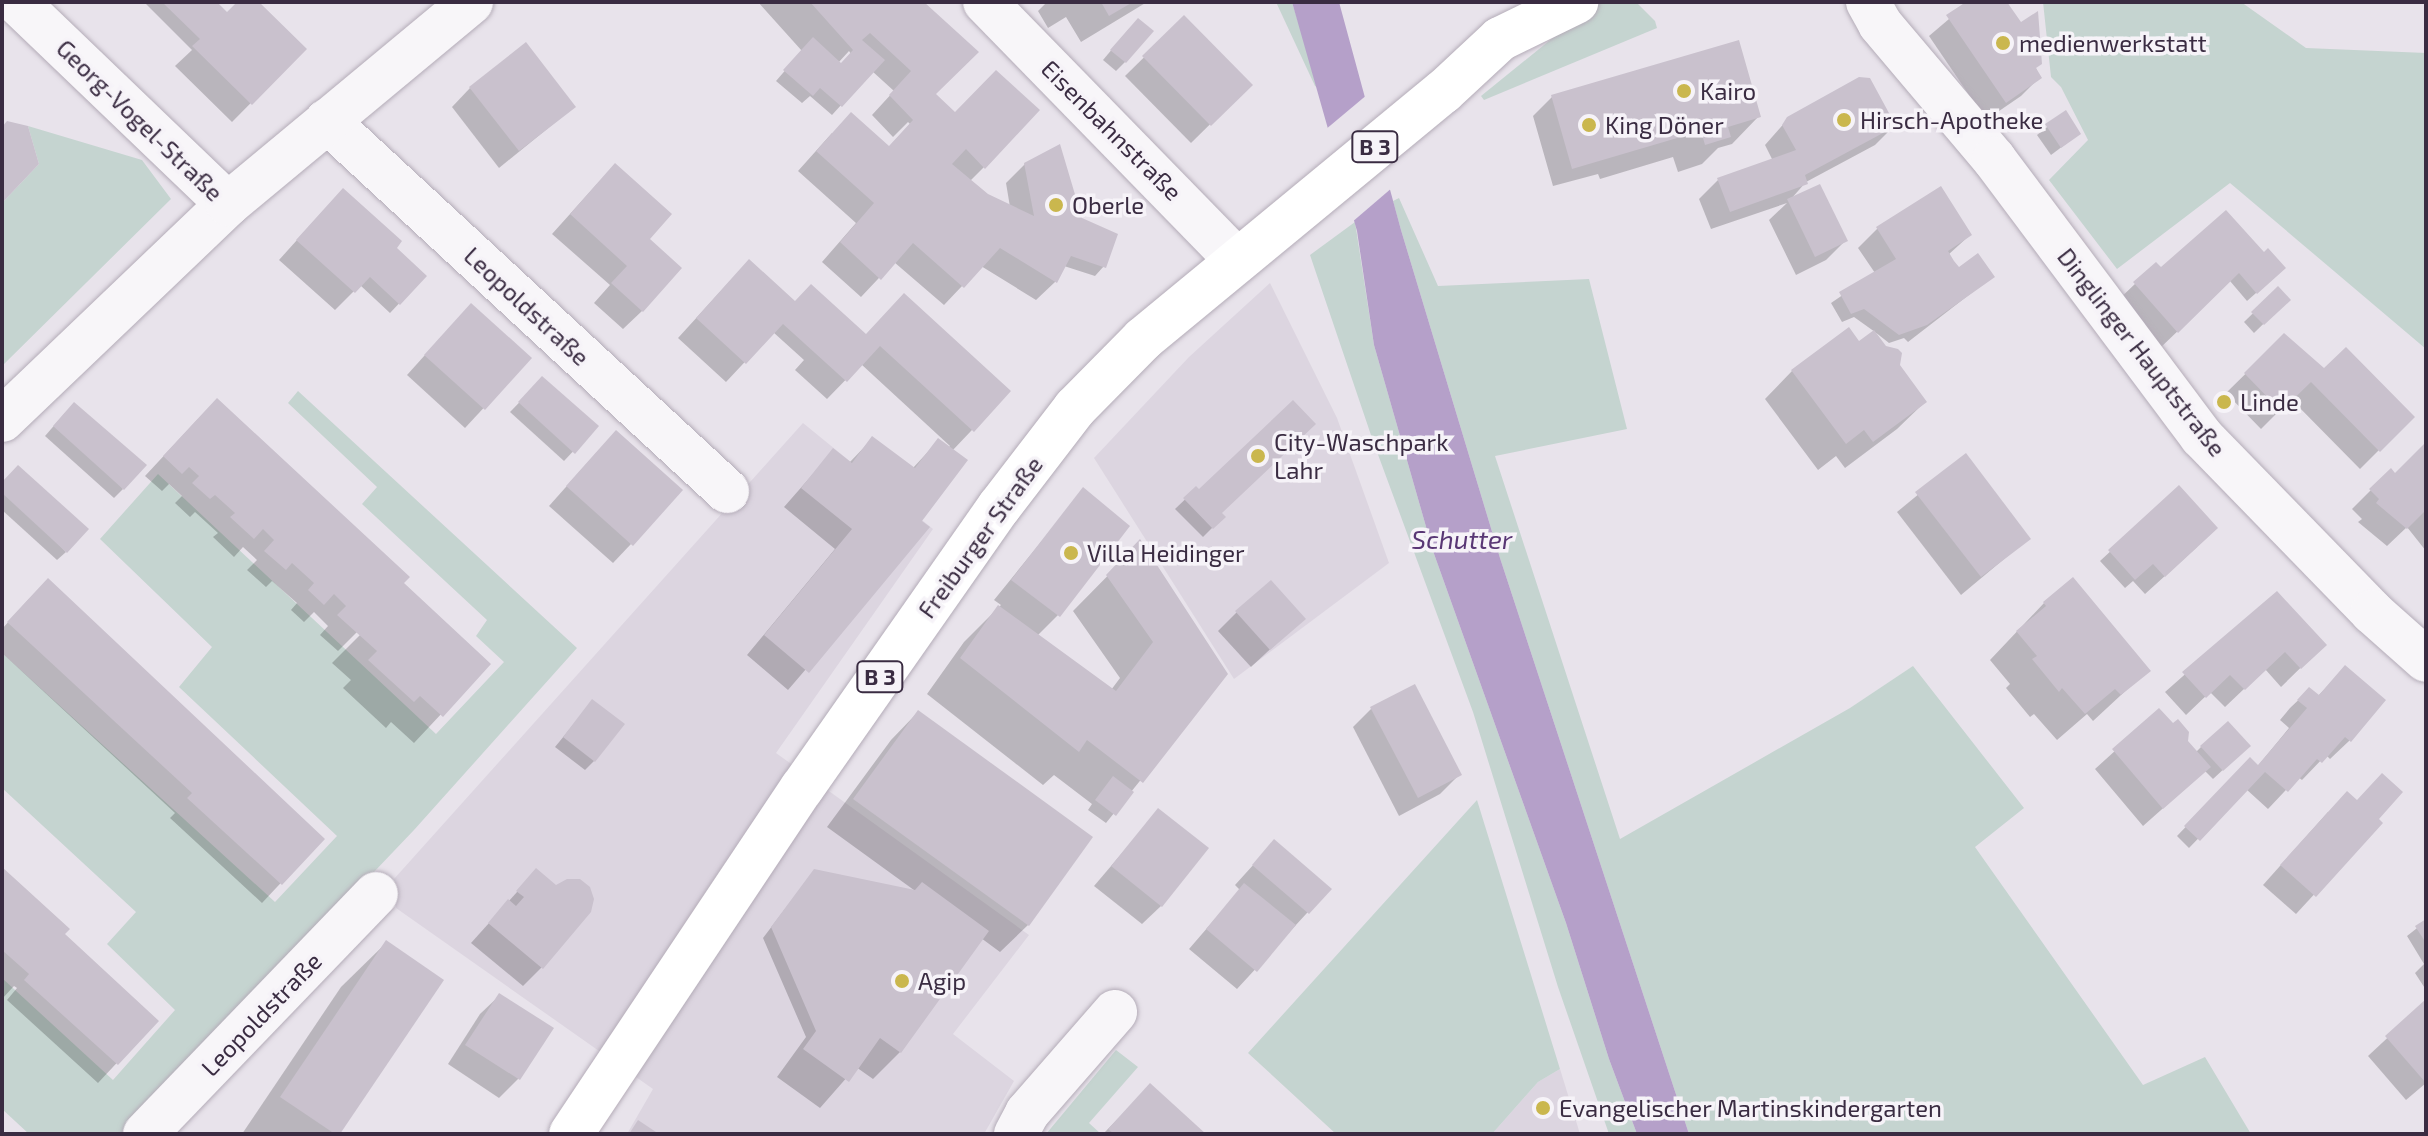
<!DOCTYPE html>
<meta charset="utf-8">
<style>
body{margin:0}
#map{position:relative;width:2428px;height:1136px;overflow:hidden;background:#e8e3eb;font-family:"Exo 2",sans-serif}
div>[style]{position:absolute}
.built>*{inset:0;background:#dcd5e0}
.green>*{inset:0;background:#c5d4d0}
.water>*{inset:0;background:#b5a0c9}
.pier>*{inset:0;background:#e8e3eb}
.shadow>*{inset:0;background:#0003}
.building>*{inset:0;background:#c9c1cd}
.roads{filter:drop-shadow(0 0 2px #b4acb8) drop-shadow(0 0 2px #b4acb8)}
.minor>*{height:44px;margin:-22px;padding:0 22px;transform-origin:22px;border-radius:22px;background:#f8f6f9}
.major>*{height:44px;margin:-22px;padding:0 22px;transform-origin:22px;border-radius:22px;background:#fff}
.dots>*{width:22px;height:22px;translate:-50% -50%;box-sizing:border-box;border:4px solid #f6f3f8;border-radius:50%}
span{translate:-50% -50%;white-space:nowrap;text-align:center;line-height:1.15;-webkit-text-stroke:7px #f6f3f8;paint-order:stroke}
.shield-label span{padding:2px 6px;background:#f6f3f8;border:2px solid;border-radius:6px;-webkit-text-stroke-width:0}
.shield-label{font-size:22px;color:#3a2c42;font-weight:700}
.poi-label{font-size:24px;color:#3a2c42}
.left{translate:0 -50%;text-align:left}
.street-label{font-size:24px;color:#3a2c42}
.water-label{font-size:26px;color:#593775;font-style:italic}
.frame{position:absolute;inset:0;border:4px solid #3a2c42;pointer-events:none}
</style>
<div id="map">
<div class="built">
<i style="clip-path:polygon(1270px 283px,1337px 418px,1389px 563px,1234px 679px,1094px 458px,1189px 357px)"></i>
<i style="clip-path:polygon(803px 423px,933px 529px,776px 753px,1029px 935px,953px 1034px,1014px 1081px,984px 1134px,627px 1134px,653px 1089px,396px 908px,394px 879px)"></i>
<i style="clip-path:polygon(1560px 1069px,1580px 1134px,1492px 1134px,1538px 1082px)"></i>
</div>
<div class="green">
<i style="clip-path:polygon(1276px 2px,1292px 2px,1319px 88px,1315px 86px)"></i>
<i style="clip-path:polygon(1597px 2px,1636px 2px,1655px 21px,1657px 28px,1484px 100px,1481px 96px)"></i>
<i style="clip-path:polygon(2043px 2px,2241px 2px,2306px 48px,2426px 53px,2426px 349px,2230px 183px,2117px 269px,2049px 180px,2088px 140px,2061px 87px,2051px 77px)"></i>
<i style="clip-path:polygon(28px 126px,142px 160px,171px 199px,2px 366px,2px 203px,39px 164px)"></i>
<i style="clip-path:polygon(1399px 198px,1438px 286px,1589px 279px,1627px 429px,1495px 456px,1620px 839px,1850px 708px,1913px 666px,2024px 808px,1975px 847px,2143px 1085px,2205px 1057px,2251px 1134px,1689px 1134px,1500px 558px,1401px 230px,1393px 201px)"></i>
<i style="clip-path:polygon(1355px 222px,1374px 345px,1433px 551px,1566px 923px,1609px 1059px,1637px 1134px,1609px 1134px,1558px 987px,1473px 712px,1373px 441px,1310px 255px)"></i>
<i style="clip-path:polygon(298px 391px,577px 648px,414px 830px,124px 1134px,29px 1134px,2px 1109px,2px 978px,113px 1080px,175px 1010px,107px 944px,136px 912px,2px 788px,2px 653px,275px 902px,337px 836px,179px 687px,212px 647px,100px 539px,158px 474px,436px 734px,504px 662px,476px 636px,487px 620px,362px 504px,377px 487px,288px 403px)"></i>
<i style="clip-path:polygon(1477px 800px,1560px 1069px,1538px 1082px,1492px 1134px,1336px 1134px,1248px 1053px)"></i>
<i style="clip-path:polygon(1116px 1050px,1138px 1067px,1089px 1123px,1101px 1134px,1046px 1134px)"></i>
</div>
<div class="water">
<i style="clip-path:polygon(1292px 2px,1339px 2px,1401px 230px,1500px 558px,1689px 1134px,1637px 1134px,1609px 1059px,1566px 923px,1433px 551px,1374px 345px,1357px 231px)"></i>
</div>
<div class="pier">
<i style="clip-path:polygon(1368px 94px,1393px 187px,1351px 223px,1325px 130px)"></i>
</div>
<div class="shadow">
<i style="clip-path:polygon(144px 2px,214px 2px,227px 15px,239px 2px,256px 2px,304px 49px,232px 122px,175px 66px,192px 50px)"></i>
<i style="clip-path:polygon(evenodd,758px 2px,921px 2px,934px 95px,984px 167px,970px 181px,987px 196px,1010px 207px,1006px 183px,1025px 164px,1081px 220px,1104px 266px,1095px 276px,1064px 266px,1055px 282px,1036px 300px,981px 266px,944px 305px,894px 262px,861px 297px,822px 262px,856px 223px,798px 171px,832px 133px,888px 148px,910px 124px,908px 122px,893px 137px,872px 115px,894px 91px,872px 71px,832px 115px,810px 96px,802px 103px,776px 81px,802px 51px,758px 2px,849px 51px,851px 54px,841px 65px,838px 63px,849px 51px)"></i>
<i style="clip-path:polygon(1047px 2px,1147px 2px,1081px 42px,1066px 17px,1048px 28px,1038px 11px)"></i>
<i style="clip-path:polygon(1969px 2px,2005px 2px,2040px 77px,2021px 96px,1986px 120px,1929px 36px)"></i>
<i style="clip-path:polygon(1184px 18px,1250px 85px,1191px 143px,1125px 76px)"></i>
<i style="clip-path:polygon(1129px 29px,1125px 62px,1116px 71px,1103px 60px)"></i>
<i style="clip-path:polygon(470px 88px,574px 107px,499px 168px,452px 107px)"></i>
<i style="clip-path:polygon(1552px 97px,1759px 116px,1732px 144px,1718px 148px,1702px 164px,1678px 172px,1673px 157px,1600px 179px,1598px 174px,1553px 186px,1533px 116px)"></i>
<i style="clip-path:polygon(2065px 113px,2079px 134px,2051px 155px,2037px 135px)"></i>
<i style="clip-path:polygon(1788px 119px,1894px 126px,1875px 145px,1806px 182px,1791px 199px,1845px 241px,1826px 260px,1796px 275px,1769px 220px,1787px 203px,1711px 229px,1699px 199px,1718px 180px,1773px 161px,1765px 145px)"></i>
<i style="clip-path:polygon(597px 184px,647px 239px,642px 311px,623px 329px,594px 303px,610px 285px,552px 234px)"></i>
<i style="clip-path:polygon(1940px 189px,1970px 235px,1948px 255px,1958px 270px,1992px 277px,1908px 342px,1904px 338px,1889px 343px,1875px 332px,1925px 402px,1897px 429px,1845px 468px,1836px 456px,1818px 470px,1765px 399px,1792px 371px,1859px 344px,1875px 332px,1854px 317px,1842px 322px,1831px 303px,1875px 273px,1858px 248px,1877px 229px)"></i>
<i style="clip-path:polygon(324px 210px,382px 260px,425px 276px,390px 313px,360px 285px,335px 310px,279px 260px)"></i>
<i style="clip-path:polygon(2226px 213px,2274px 277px,2247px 301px,2230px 281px,2158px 350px,2116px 302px,2156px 264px,2161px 270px)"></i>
<i style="clip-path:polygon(730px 281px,795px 303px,866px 336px,1009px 391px,952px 451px,919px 521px,927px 528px,788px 690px,747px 655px,835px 549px,784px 507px,834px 450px,849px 463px,873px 438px,912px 469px,938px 441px,948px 448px,950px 446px,861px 364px,827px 399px,795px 370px,804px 360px,773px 332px,726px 382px,678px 338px)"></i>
<i style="clip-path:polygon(2278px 289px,2288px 300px,2254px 333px,2244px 322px)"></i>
<i style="clip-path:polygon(452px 325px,529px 359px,465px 428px,407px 375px)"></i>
<i style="clip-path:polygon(2284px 336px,2324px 371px,2412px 417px,2360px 469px,2291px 399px,2261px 429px,2226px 393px)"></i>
<i style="clip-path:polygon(542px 379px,596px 427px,564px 461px,510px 412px)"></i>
<i style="clip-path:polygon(65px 413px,123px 489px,114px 498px,45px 436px)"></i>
<i style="clip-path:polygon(198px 419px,395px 590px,488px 664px,414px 743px,391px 722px,386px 728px,343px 688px,351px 680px,332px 663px,363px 632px,357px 632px,338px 651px,320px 635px,328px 626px,314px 612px,304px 622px,291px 610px,297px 603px,272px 581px,266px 587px,247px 570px,257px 560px,243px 547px,234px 557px,213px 537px,218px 533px,195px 512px,190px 517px,175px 503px,182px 496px,169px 484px,162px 491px,145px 476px)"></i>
<i style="clip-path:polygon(2426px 444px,2426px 551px,2407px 527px,2387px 546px,2358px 522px,2362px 519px,2352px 509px,2390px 471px,2395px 476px)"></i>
<i style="clip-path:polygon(598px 451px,631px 544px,613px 563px,549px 506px)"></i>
<i style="clip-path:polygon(1965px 456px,2028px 539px,1961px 595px,1897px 512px)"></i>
<i style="clip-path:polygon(2px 484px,66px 552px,57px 560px,2px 510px)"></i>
<i style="clip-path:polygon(2179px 488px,2197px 547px,2145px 594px,2133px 581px,2125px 588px,2100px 561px)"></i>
<i style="clip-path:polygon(1084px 489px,1058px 615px,1037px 636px,1111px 690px,1120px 678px,1073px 611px,1140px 543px,1226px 674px,1106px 823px,1088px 810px,1092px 804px,1054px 775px,1043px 785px,927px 694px,964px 642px,1001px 605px,994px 600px)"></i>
<i style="clip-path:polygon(1196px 489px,1223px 517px,1203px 537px,1175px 509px)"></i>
<i style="clip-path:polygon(2277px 593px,2324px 645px,2281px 687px,2265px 669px,2225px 707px,2210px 692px,2186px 715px,2165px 692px)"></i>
<i style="clip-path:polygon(29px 599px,322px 839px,262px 903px,170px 818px,175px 813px,2px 653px,2px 629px)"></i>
<i style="clip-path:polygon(2044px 603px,2148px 670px,2093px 721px,2087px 714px,2057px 740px,2034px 714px,2030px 717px,2006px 688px,2010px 684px,1990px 660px)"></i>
<i style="clip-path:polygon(1237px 612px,1303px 619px,1251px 667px,1218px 631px)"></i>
<i style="clip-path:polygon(2345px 668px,2383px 701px,2349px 741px,2330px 759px,2326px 755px,2302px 780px,2298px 777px,2268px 809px,2246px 789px,2189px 848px,2177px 836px,2250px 760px,2257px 767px,2289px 728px,2280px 720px,2290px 708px,2309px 690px,2317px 697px)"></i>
<i style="clip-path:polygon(592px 702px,594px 761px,585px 770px,555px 747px)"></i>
<i style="clip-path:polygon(1372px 708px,1459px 775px,1440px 794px,1399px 816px,1353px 727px)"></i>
<i style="clip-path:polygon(2159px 711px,2196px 752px,2201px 747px,2239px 755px,2213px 779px,2205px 771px,2143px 826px,2095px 769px)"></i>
<i style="clip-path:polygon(918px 712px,1091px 838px,1028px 925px,1000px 952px,981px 938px,900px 1052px,873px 1079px,856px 1067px,820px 1108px,777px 1077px,806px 1037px,763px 938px,814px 871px,918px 893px,827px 827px,891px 740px)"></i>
<i style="clip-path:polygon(1158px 811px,1161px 906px,1142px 924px,1094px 886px)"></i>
<i style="clip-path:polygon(2328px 812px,2380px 823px,2296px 914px,2263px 885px)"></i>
<i style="clip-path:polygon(1274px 842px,1329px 889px,1237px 989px,1189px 949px,1240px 890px,1235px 885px)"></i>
<i style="clip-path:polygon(2px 870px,62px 934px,156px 1021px,98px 1083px,7px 1000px,17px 988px,14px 986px,2px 999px)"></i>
<i style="clip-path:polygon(536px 871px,542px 967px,523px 986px,471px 943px)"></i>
<i style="clip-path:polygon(2426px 921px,2426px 990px,2415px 973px,2424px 964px,2407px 936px)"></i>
<i style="clip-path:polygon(386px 943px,338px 1134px,242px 1134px,341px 987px)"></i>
<i style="clip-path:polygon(499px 996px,551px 1029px,518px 1079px,499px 1098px,448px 1064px,480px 1014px)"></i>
<i style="clip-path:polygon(2426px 1002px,2426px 1083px,2406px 1100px,2368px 1056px)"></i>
<i style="clip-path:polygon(1150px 1086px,1203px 1134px,1103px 1134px)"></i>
</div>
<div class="building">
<i style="clip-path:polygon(162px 2px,217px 2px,227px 12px,237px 2px,259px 2px,307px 49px,252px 105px,192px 46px,200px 39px)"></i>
<i style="clip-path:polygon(810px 2px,924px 2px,979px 52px,936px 94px,955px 112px,996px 70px,1040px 110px,985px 169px,966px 149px,952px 164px,988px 194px,1034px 216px,1024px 163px,1060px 144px,1082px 218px,1118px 234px,1106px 268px,1071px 256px,1057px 283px,1000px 248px,964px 288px,913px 243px,881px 280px,840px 242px,874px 203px,816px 151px,851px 112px,889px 146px,913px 120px,889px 95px,911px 71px,870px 33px,862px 40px,885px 60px,842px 107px,820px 88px,813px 96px,783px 70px,813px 37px,841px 63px,853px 50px)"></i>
<i style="clip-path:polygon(1101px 2px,1133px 2px,1109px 16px)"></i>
<i style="clip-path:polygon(1966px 2px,2007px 2px,2021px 22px,2038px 11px,2042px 64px,2036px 68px,2042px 78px,2006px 103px,1946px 15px)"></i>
<i style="clip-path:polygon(1184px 15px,1253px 85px,1211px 126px,1142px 56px)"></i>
<i style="clip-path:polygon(1138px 18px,1154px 31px,1126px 63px,1110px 50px)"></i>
<i style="clip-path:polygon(1739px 40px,1761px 117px,1728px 127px,1731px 137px,1705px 145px,1701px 131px,1572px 169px,1551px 95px)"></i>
<i style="clip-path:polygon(526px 42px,576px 107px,519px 151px,469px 87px)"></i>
<i style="clip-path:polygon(1859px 77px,1870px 78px,1896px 126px,1805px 175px,1808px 184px,1730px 212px,1717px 178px,1796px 150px,1782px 125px,1787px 117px)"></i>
<i style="clip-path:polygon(2066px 110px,2081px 134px,2061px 148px,2045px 124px)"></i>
<i style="clip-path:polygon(7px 121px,28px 126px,39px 164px,2px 203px,2px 127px)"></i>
<i style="clip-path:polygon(615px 163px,672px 214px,650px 239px,682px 268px,643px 312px,611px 283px,627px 266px,570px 214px)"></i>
<i style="clip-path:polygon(1820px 184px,1848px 241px,1815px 257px,1787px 199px)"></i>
<i style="clip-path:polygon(1941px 186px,1972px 235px,1948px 251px,1954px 261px,1959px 267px,1978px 253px,1995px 277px,1927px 325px,1899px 335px,1864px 309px,1851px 314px,1839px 292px,1896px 259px,1876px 227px)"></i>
<i style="clip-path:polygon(343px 188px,402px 241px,397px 248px,427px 276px,400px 305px,370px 277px,355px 293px,296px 240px)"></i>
<i style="clip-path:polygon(2226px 210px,2264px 252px,2268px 248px,2286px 268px,2257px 294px,2239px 273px,2178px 333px,2133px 282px,2156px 262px,2161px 267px)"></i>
<i style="clip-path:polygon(749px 259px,795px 301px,811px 284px,866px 334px,904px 293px,1011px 391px,974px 432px,880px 346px,847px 382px,783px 324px,746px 364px,696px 318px)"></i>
<i style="clip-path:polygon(2278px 286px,2291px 300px,2264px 325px,2251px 312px)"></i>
<i style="clip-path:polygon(471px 303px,532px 358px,485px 410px,424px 355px)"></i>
<i style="clip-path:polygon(1849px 327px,1859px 341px,1874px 330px,1886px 346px,1898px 349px,1902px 353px,1900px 365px,1927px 402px,1873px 442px,1864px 430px,1846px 444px,1791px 370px)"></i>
<i style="clip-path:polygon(2284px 333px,2324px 368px,2346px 347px,2415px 417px,2380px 452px,2311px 382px,2281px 411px,2244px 373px)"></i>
<i style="clip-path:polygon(542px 376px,599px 426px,575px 454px,518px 402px)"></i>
<i style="clip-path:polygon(217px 398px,410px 577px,404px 583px,491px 664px,443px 717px,420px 696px,414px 702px,368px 660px,377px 651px,337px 615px,346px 606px,334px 594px,324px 605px,308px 590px,314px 583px,292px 563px,286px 570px,264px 551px,274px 540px,263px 529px,254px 539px,230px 517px,235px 513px,215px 495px,210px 499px,192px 483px,199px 476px,189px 467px,182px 474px,163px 456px)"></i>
<i style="clip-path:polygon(1293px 400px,1316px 424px,1222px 513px,1226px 517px,1213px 529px,1183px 498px,1196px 486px,1199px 489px)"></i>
<i style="clip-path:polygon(74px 402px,147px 465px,124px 490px,53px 426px)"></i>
<i style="clip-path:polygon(616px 430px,683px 490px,633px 546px,566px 486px)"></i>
<i style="clip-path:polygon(872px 436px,915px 468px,938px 438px,968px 460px,922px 521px,930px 527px,809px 673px,764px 635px,852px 529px,801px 488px,833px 448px,852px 463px)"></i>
<i style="clip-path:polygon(2426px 442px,2426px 510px,2407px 529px,2376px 503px,2379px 499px,2369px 489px,2391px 468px,2395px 473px)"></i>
<i style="clip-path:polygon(1966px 453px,2031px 539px,1981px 577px,1915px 492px)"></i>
<i style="clip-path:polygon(18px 465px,89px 529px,67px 553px,2px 493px,2px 482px)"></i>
<i style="clip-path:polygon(2179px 485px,2218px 528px,2165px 577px,2153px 564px,2135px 580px,2108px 550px)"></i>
<i style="clip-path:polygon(1083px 487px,1130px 526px,1060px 617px,1011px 580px)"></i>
<i style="clip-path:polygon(1140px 539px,1228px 674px,1143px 783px,1087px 740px,1079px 752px,960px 658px,998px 605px,1116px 691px,1153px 642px,1106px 575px)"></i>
<i style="clip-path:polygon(2073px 577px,2151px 671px,2121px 695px,2115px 689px,2085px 714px,2062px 688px,2059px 692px,2032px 659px,2037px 656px,2016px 631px,2046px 606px,2043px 602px)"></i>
<i style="clip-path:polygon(48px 578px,325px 839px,282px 885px,187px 798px,192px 793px,7px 622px)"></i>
<i style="clip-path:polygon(1271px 580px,1306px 619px,1270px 650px,1235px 611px)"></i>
<i style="clip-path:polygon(2277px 591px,2327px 645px,2301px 669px,2285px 652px,2245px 690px,2230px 675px,2206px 698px,2182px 672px)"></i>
<i style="clip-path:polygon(2345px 665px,2386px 700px,2351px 742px,2345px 737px,2322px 763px,2317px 759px,2288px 792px,2265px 772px,2200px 841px,2184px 826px,2250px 757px,2258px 765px,2307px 708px,2297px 700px,2309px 687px,2319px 695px)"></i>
<i style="clip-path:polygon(1415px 684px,1462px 775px,1418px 798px,1370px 707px)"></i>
<i style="clip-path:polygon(592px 699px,625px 724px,595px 762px,563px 737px)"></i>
<i style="clip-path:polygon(2159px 708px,2173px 723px,2178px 719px,2189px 732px,2188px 741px,2211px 767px,2163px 809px,2112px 749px)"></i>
<i style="clip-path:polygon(918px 710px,1093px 837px,1029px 926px,853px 799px)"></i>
<i style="clip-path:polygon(2228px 721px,2251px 746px,2223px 771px,2200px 746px)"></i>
<i style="clip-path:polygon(2382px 773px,2403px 792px,2379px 819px,2383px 823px,2316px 897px,2280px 865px,2347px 791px,2357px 800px)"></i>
<i style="clip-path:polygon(1113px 776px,1134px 792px,1116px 816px,1095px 800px)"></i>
<i style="clip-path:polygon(1158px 808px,1209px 848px,1162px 907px,1111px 866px)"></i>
<i style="clip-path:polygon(1274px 839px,1332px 889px,1309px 914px,1252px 865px)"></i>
<i style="clip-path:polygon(2px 867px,70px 929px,65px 934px,159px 1021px,118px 1065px,24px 980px,29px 974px,2px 950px)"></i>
<i style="clip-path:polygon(536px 868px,556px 885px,567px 879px,580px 879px,590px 887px,594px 899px,591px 912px,543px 969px,488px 923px,508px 899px,516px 906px,524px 897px,516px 891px)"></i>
<i style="clip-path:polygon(814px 869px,915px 890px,922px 882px,989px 931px,901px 1053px,880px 1038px,849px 1082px,803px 1049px,816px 1031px,771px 927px)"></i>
<i style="clip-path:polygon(1244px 883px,1296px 925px,1257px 972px,1206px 929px)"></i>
<i style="clip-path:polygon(2426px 919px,2426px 943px,2415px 926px)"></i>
<i style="clip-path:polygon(386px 940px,444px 980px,340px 1134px,335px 1134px,280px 1097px)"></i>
<i style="clip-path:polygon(499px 993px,554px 1028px,520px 1080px,465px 1045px)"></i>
<i style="clip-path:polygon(2426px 999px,2426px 1083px,2385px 1036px)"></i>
<i style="clip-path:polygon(1150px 1083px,1206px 1134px,1114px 1134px,1108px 1129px)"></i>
<i style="clip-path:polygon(638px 1120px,659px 1134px,629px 1134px)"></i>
</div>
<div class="roads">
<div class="minor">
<i style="left:17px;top:2px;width:292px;rotate:43.8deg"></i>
<i style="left:985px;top:2px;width:361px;rotate:45.7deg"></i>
<i style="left:1868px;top:2px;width:25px;rotate:61deg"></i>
<i style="left:1880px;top:24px;width:177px;rotate:49.8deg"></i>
<i style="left:1994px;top:159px;width:347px;rotate:53.2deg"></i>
<i style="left:2202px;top:437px;width:244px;rotate:45.8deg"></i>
<i style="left:2372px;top:612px;width:72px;rotate:41.6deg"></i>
<i style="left:327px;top:121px;width:545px;rotate:42.77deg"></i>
<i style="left:2px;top:420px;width:313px;rotate:-43.7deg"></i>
<i style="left:228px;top:204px;width:316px;rotate:-39.7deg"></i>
<i style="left:145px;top:1134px;width:333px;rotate:-46.1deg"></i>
<i style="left:1016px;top:1134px;width:24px;rotate:-62deg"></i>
<i style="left:1027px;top:1113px;width:134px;rotate:-48.9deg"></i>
</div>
<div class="major">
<i style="left:571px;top:1134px;width:416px;rotate:-56.3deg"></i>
<i style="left:802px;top:788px;width:343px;rotate:-55deg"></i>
<i style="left:999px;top:507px;width:125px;rotate:-52.5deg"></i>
<i style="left:1075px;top:408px;width:97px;rotate:-45.4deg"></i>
<i style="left:1143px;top:339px;width:389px;rotate:-39.5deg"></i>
<i style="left:1443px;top:92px;width:78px;rotate:-42.9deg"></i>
<i style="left:1500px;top:39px;width:85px;rotate:-26deg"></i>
</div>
</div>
<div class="dots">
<i style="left:2003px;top:43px;background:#cab74e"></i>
<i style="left:1684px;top:91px;background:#cab74e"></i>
<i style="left:1844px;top:120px;background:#cab74e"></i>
<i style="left:1589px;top:125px;background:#cab74e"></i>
<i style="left:1056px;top:205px;background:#cab74e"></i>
<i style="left:2224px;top:402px;background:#cab74e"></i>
<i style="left:1258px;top:456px;background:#cab74e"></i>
<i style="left:1071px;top:553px;background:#cab74e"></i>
<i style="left:902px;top:981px;background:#cab74e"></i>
<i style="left:1543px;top:1108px;background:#cab74e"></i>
</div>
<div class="shield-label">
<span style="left:1375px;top:147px">B 3</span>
<span style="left:880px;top:677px">B 3</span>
</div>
<div class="poi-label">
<span class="left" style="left:2019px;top:43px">medienwerkstatt</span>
<span class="left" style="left:1700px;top:91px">Kairo</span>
<span class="left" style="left:1860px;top:120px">Hirsch-Apotheke</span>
<span class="left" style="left:1605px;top:125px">King Döner</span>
<span class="left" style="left:1072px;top:205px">Oberle</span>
<span class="left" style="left:2240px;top:402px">Linde</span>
<span class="left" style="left:1274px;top:456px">City-Waschpark<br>Lahr</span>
<span class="left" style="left:1087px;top:553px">Villa Heidinger</span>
<span class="left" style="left:918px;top:981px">Agip</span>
<span class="left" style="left:1559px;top:1108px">Evangelischer Martinskindergarten</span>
</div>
<div class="street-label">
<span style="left:140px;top:120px;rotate:44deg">Georg-Vogel-Straße</span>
<span style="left:1112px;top:130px;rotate:45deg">Eisenbahnstraße</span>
<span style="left:527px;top:306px;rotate:43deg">Leopoldstraße</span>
<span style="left:2142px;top:352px;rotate:52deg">Dinglinger Hauptstraße</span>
<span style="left:980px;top:537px;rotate:-54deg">Freiburger Straße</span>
<span style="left:261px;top:1014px;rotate:-46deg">Leopoldstraße</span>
</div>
<div class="water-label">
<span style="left:1462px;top:539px">Schutter</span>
</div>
<div class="frame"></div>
</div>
